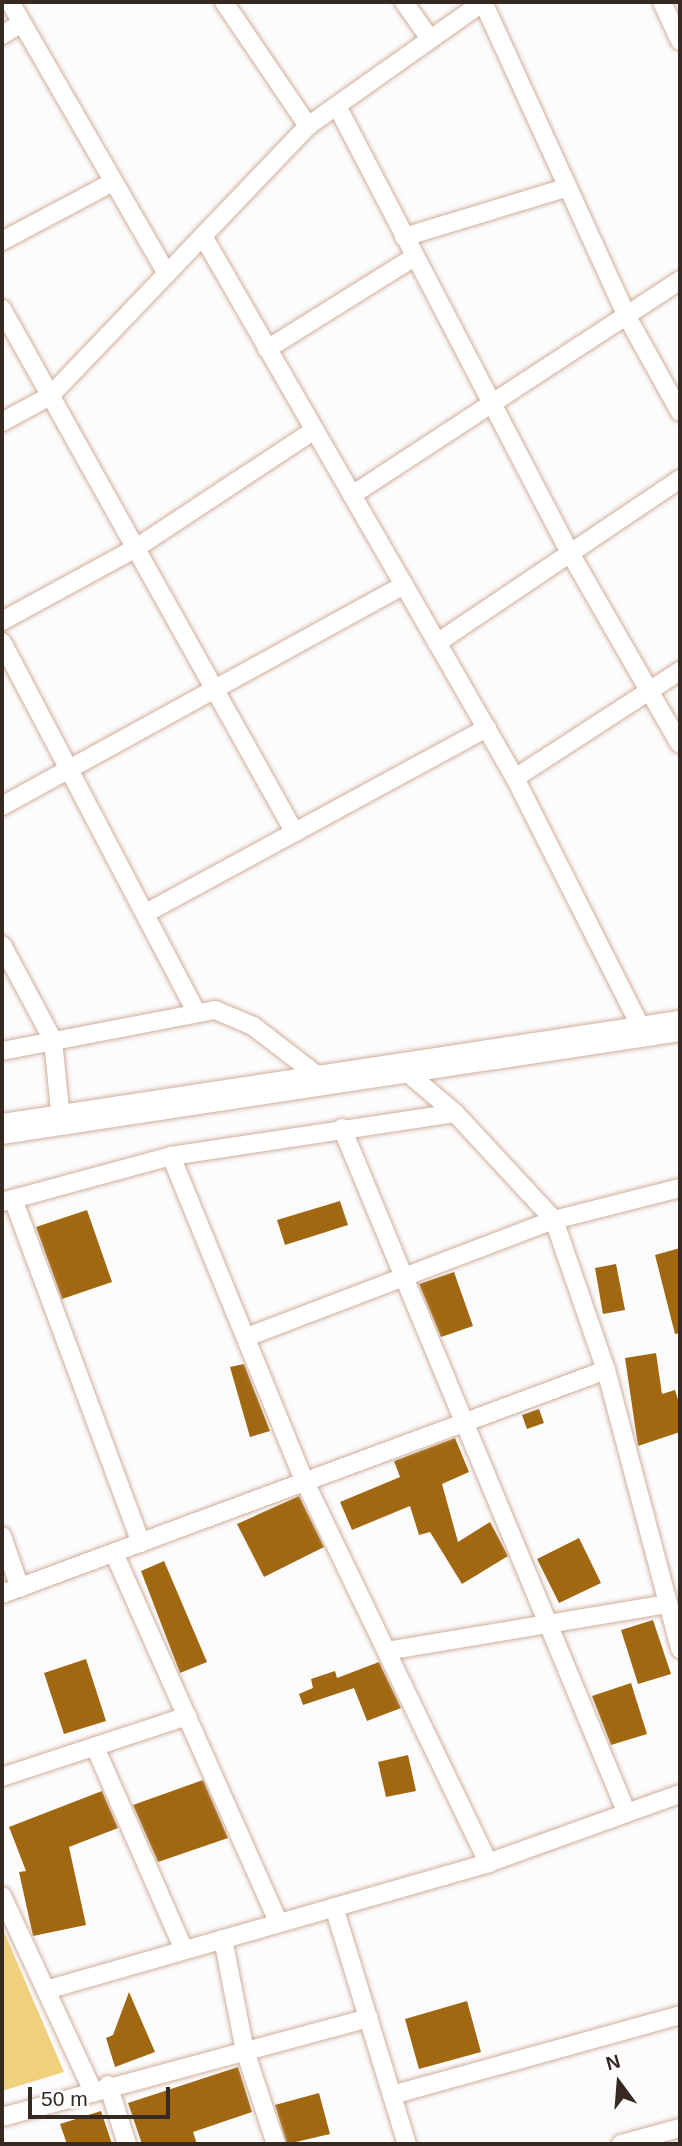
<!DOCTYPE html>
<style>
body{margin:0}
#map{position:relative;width:682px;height:2146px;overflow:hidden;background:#fcfcfc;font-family:Helvetica,sans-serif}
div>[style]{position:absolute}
.green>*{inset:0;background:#efd17d}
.building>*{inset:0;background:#a16811}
.roads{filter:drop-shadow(0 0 2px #cfae9c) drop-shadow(0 0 2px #cfae9c)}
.minor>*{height:18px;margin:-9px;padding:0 9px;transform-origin:9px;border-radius:9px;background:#fff}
.trunk>*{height:30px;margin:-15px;padding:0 15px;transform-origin:15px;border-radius:15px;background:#fff}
span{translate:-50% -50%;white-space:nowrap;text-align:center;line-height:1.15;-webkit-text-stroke:5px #fff;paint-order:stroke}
.frame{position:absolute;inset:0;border:4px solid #362922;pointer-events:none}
.north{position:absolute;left:584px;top:2048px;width:70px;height:70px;-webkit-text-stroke:5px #fff;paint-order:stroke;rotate:344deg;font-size:19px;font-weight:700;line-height:28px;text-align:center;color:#362922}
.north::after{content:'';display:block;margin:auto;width:24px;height:32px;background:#362922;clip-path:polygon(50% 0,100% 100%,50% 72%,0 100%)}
.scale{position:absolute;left:28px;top:2087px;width:142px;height:32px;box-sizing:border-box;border:4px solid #362922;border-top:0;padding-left:9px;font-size:21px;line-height:24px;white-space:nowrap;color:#362922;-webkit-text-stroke:5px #fff;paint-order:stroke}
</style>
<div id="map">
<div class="green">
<i style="clip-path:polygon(2px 1927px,64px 2072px,2px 2091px)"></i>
</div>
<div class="building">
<i style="clip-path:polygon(340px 1201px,348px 1225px,285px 1245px,277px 1220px)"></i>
<i style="clip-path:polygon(87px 1210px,112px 1282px,62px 1299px,36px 1227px)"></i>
<i style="clip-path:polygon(680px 1248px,680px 1333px,675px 1334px,655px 1255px)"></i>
<i style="clip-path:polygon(616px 1264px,625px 1310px,603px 1314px,595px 1268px)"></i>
<i style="clip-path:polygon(454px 1272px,473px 1326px,441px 1337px,419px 1284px)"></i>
<i style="clip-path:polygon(656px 1353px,662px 1394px,675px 1390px,680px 1406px,680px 1432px,638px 1446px,625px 1358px)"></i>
<i style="clip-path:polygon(244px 1364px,270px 1431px,250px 1437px,230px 1367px)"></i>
<i style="clip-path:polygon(539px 1409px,544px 1423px,527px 1429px,522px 1415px)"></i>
<i style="clip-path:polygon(455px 1438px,469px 1472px,442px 1484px,458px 1542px,490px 1522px,508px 1556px,462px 1584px,430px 1532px,419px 1535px,410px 1506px,352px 1530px,340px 1502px,400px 1477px,394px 1461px)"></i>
<i style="clip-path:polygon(299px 1496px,324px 1547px,264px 1577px,237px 1524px)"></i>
<i style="clip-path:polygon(579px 1538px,601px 1583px,559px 1603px,537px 1559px)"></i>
<i style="clip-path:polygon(164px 1561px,207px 1662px,180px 1673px,141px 1571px)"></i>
<i style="clip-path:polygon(653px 1620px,671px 1674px,638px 1684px,621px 1630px)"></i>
<i style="clip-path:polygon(86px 1659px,106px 1721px,64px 1734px,44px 1673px)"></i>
<i style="clip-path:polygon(379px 1662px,401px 1708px,367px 1721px,354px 1688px,303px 1705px,299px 1694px,313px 1688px,311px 1679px,335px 1671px,337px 1678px)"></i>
<i style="clip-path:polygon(631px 1683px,647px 1734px,611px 1745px,592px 1696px)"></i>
<i style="clip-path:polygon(408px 1755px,416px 1791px,386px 1797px,378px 1762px)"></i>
<i style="clip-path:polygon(203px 1780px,228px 1838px,158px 1862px,133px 1805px)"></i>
<i style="clip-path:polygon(102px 1791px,118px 1828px,69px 1847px,86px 1925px,33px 1936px,19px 1872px,26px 1871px,9px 1827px)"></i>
<i style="clip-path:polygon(129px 1992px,155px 2052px,115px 2067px,106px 2038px,113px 2035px)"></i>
<i style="clip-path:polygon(467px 2001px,481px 2052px,419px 2069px,405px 2019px)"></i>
<i style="clip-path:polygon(238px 2067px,252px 2112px,193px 2132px,197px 2144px,142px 2144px,128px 2103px)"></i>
<i style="clip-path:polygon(319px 2093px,330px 2134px,287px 2144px,275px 2105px)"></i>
<i style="clip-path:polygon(101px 2111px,112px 2144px,67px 2144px,60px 2124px)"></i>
</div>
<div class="roads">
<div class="minor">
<i style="left:10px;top:2px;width:314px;rotate:60deg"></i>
<i style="left:224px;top:2px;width:150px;rotate:55.9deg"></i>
<i style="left:404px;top:2px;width:45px;rotate:54.9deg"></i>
<i style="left:483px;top:2px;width:344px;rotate:65.4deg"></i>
<i style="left:626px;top:315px;width:111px;rotate:60.9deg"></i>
<i style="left:662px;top:2px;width:43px;rotate:65.2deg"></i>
<i style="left:2px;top:35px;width:23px;rotate:-31deg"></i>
<i style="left:337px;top:106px;width:504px;rotate:62.47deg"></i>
<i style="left:570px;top:553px;width:220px;rotate:60.1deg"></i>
<i style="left:203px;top:236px;width:625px;rotate:60.07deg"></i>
<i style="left:515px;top:778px;width:284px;rotate:63.2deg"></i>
<i style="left:404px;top:237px;width:168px;rotate:-16.9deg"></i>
<i style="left:2px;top:241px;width:126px;rotate:-28deg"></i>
<i style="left:2px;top:309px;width:600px;rotate:60.79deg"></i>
<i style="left:267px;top:349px;width:173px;rotate:-32deg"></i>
<i style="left:2px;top:422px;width:55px;rotate:-28.4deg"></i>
<i style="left:50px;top:396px;width:373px;rotate:-46.3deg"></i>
<i style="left:308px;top:126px;width:214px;rotate:-35.3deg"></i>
<i style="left:352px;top:495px;width:392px;rotate:-33.2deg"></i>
<i style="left:2px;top:621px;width:153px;rotate:-28.6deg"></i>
<i style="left:136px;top:548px;width:214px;rotate:-33.5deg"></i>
<i style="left:2px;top:642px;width:416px;rotate:62.3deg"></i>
<i style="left:437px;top:643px;width:293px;rotate:-34deg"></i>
<i style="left:515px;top:778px;width:197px;rotate:-33deg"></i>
<i style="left:2px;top:806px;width:459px;rotate:-28.8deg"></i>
<i style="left:146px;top:913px;width:388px;rotate:-28.5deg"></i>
<i style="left:2px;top:945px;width:108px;rotate:61.8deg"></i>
<i style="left:53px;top:1040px;width:80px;rotate:84.3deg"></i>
<i style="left:2px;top:1051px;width:217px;rotate:-10.9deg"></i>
<i style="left:215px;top:1010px;width:41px;rotate:22.8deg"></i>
<i style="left:253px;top:1026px;width:88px;rotate:37.6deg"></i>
<i style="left:402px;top:1068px;width:70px;rotate:40.3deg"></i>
<i style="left:455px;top:1113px;width:146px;rotate:47.2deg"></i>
<i style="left:554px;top:1220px;width:159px;rotate:70.9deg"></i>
<i style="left:606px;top:1370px;width:289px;rotate:75.1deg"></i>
<i style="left:342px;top:1128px;width:737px;rotate:67.43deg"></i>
<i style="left:171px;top:1156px;width:352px;rotate:67.7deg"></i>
<i style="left:305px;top:1482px;width:423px;rotate:64.3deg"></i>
<i style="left:13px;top:1199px;width:367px;rotate:69.6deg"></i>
<i style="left:2px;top:1202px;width:175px;rotate:-15.2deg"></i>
<i style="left:171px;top:1156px;width:287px;rotate:-8.6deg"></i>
<i style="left:247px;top:1337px;width:329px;rotate:-20.9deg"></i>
<i style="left:554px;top:1220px;width:130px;rotate:-14.3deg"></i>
<i style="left:2px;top:1536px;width:55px;rotate:70.9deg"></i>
<i style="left:114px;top:1553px;width:405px;rotate:66deg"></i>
<i style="left:2px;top:1594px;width:644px;rotate:-20.35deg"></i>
<i style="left:387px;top:1651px;width:285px;rotate:-9.5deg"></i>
<i style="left:95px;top:1747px;width:222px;rotate:66.3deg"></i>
<i style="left:2px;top:1777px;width:195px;rotate:-18.2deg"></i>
<i style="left:2px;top:1896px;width:217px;rotate:65deg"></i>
<i style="left:334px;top:1907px;width:248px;rotate:72.9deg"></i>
<i style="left:223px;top:1939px;width:114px;rotate:78.9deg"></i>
<i style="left:245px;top:2051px;width:98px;rotate:71.6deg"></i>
<i style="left:46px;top:1990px;width:460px;rotate:-16deg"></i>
<i style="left:488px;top:1863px;width:204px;rotate:-19.8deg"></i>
<i style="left:108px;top:2085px;width:62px;rotate:72.1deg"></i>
<i style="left:392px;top:2095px;width:299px;rotate:-15.5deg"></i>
<i style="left:2px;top:2117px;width:380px;rotate:-15.1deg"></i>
<i style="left:621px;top:2144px;width:61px;rotate:-15.2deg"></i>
</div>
<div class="trunk">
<i style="left:2px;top:1129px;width:686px;rotate:-8.64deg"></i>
</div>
</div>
<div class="frame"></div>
<div class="north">N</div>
<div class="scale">50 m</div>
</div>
